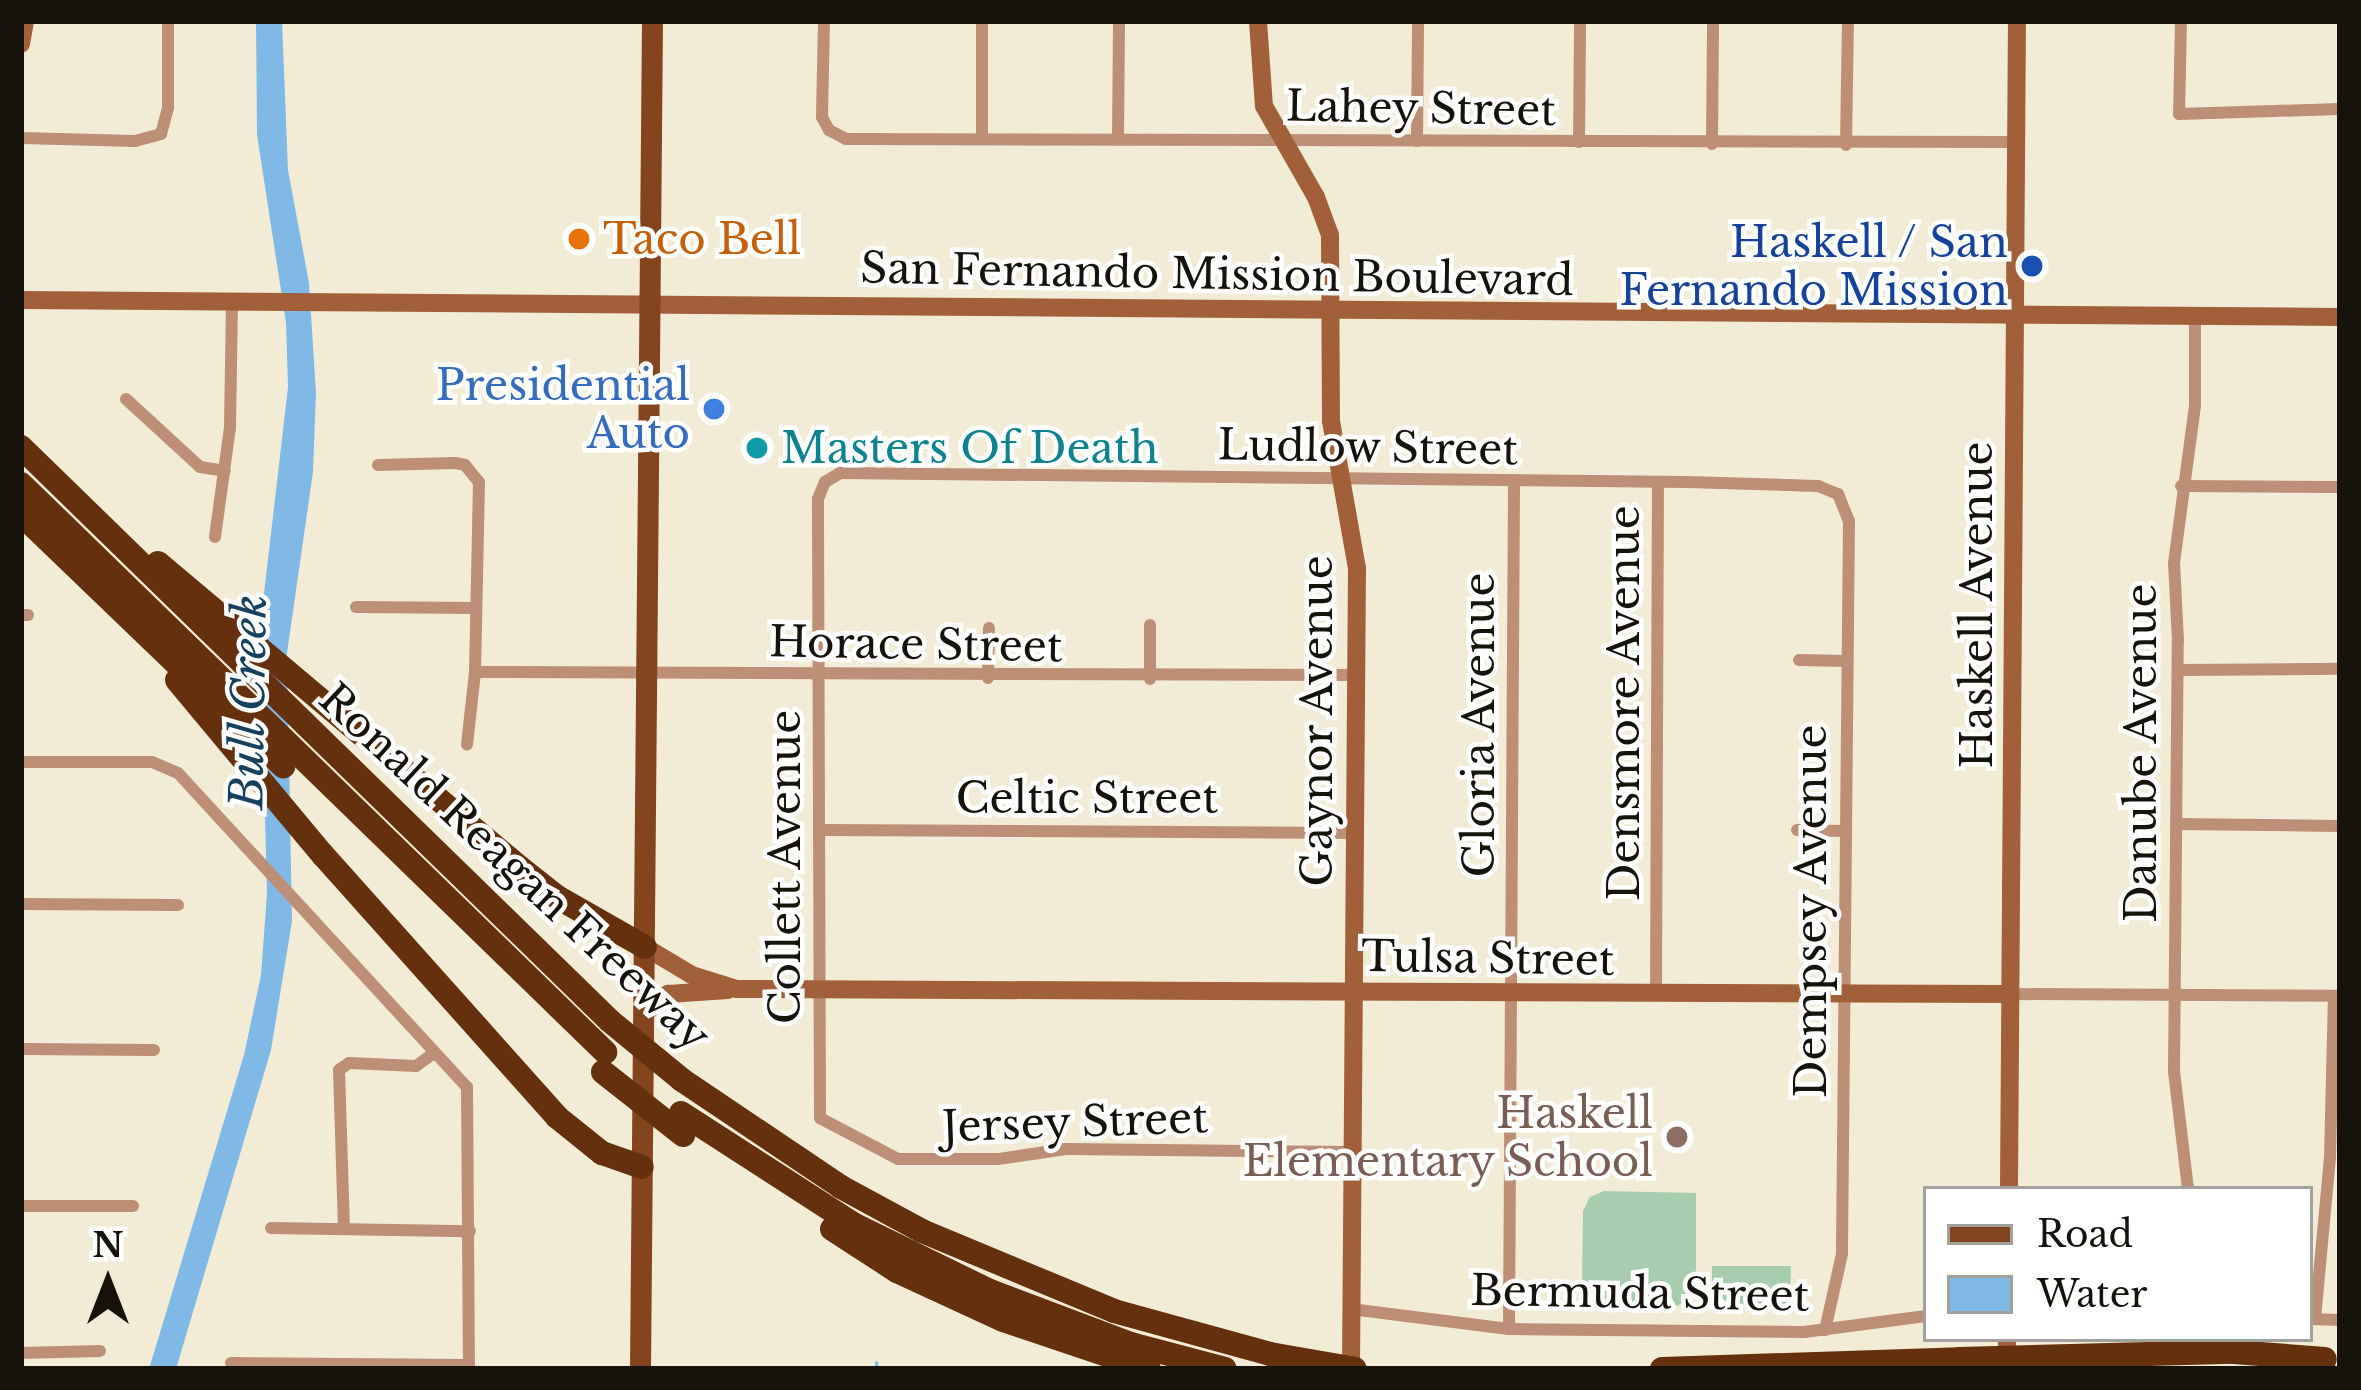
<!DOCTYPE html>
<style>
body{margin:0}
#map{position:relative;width:2361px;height:1390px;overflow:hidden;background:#f2ecd6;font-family:"Libre Baskerville",serif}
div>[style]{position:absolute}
.green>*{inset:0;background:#a8cdae}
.water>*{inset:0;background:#81b9e6}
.stream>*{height:3px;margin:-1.5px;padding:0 1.5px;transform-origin:1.5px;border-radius:1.5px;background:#81b9e6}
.street>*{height:12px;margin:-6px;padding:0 6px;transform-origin:6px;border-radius:6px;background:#bd8f76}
.secondary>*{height:18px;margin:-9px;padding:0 9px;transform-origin:9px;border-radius:9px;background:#a2603a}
.primary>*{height:21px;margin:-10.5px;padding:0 10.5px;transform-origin:10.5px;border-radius:10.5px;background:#83441e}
.highway>*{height:24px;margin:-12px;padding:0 12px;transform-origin:12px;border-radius:12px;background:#64300d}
.highway-bridge>*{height:24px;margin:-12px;padding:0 12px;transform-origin:12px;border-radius:12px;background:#64300d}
.dots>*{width:33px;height:33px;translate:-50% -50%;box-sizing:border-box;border:6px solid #fff;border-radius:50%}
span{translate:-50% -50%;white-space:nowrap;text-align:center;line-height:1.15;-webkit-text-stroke:9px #fff;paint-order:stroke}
.street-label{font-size:42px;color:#15130c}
.food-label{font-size:42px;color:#c56008}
.left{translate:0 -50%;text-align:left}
.transit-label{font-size:42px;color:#164399}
.right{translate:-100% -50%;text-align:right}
.shop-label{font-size:42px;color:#366cbe}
.culture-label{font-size:42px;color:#0d838f}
.education-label{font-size:42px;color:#785e54}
.water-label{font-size:45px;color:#15405e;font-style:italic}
.frame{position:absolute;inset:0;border:24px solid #15130c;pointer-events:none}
.legend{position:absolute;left:1923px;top:1186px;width:390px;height:156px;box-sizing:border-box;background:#fff;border:3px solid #a1a19e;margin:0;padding:15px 21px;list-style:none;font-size:36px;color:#15130c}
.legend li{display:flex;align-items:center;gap:24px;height:60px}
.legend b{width:60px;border:3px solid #a1a19e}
.north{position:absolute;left:48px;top:1222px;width:120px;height:120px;-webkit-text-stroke:9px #fff;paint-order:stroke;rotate:0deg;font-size:33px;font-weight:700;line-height:48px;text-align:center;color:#15130c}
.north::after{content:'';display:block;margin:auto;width:42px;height:54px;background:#15130c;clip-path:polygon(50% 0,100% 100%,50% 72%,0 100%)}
</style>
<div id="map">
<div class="green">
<i style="clip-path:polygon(1604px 1191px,1696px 1193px,1696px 1288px,1689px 1299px,1677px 1306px,1605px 1305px,1587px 1298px,1582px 1282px,1583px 1211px,1590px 1197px)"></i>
<i style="clip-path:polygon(1712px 1266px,1791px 1266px,1790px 1305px,1712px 1304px)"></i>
</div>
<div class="water">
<i style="clip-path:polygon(256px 21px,282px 21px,288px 170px,309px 283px,316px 393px,313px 472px,287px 653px,292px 921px,271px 1050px,176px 1369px,149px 1369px,244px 1055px,261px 975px,267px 893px,260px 628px,288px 387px,286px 323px,257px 135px)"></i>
</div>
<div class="stream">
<i style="left:876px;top:1362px;width:7px;rotate:82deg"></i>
</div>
<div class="street">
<i style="left:824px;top:21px;width:96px;rotate:91.2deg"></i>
<i style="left:822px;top:117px;width:15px;rotate:62deg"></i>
<i style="left:829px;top:130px;width:19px;rotate:28deg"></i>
<i style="left:846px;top:139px;width:1170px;rotate:0.15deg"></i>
<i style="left:982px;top:21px;width:118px;rotate:90deg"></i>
<i style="left:2181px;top:21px;width:93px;rotate:91.2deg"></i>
<i style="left:2179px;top:114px;width:161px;rotate:-1.8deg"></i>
<i style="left:21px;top:138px;width:114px;rotate:1.5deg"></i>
<i style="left:135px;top:141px;width:27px;rotate:-15deg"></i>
<i style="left:161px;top:134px;width:27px;rotate:-75deg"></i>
<i style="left:168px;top:108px;width:87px;rotate:-90deg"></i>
<i style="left:1118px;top:139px;width:118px;rotate:-89.5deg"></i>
<i style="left:1417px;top:141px;width:120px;rotate:-89.5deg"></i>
<i style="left:1579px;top:142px;width:121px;rotate:-89.5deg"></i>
<i style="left:1712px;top:144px;width:123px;rotate:-89.5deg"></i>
<i style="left:1846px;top:145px;width:124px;rotate:-89.1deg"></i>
<i style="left:126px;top:399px;width:100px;rotate:42.6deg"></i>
<i style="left:200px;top:467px;width:25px;rotate:9deg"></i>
<i style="left:378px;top:465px;width:77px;rotate:-1.5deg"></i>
<i style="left:455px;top:463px;width:10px;rotate:11deg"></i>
<i style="left:465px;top:465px;width:22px;rotate:51deg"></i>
<i style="left:479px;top:482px;width:190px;rotate:91.2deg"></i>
<i style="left:475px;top:672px;width:73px;rotate:96.3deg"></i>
<i style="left:2181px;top:486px;width:159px;rotate:0.4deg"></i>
<i style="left:215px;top:537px;width:110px;rotate:-82.2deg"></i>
<i style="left:230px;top:428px;width:127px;rotate:-89.1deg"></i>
<i style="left:356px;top:607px;width:120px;rotate:0.5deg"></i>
<i style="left:21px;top:615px;width:7px"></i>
<i style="left:1799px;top:660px;width:46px;rotate:1.2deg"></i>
<i style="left:2178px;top:670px;width:162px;rotate:-0.4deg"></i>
<i style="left:475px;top:672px;width:881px;rotate:0.2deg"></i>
<i style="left:988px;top:678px;width:50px;rotate:-88.9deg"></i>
<i style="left:1150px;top:679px;width:54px;rotate:-90deg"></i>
<i style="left:21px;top:762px;width:131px"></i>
<i style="left:152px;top:762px;width:28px;rotate:23deg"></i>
<i style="left:178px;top:773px;width:427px;rotate:47.4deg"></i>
<i style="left:467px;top:1087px;width:282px;rotate:89.6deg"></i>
<i style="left:2176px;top:824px;width:164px;rotate:0.7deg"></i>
<i style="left:819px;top:830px;width:536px;rotate:0.32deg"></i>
<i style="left:1797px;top:830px;width:47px;rotate:1.2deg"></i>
<i style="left:21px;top:904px;width:157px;rotate:0.4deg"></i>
<i style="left:2010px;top:994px;width:330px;rotate:0.3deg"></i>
<i style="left:1656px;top:995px;width:513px;rotate:-89.78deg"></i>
<i style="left:21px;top:1049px;width:133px;rotate:0.4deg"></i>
<i style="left:1353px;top:1152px;width:287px;rotate:-179.4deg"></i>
<i style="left:1066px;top:1149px;width:69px;rotate:171.6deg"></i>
<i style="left:998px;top:1159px;width:100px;rotate:180deg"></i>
<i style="left:898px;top:1159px;width:88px;rotate:-152.3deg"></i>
<i style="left:820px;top:1118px;width:619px;rotate:-90.19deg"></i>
<i style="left:818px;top:499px;width:18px;rotate:-68deg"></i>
<i style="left:825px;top:482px;width:17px;rotate:-31deg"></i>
<i style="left:840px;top:473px;width:846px;rotate:0.61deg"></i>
<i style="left:1686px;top:482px;width:132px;rotate:1.7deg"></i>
<i style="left:1818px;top:486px;width:22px;rotate:22deg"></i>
<i style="left:1838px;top:494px;width:29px;rotate:68deg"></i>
<i style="left:1849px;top:521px;width:733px;rotate:90.55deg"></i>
<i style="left:1842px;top:1254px;width:78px;rotate:102.6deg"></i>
<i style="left:2188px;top:1189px;width:118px;rotate:-96.8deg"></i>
<i style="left:2174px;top:1072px;width:431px;rotate:-89.5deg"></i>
<i style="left:2178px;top:641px;width:78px;rotate:-92.9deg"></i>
<i style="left:2174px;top:563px;width:158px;rotate:-82.4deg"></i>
<i style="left:2195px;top:406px;width:89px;rotate:-90deg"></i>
<i style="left:21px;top:1206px;width:112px"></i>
<i style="left:271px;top:1228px;width:199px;rotate:0.9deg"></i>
<i style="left:344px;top:1229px;width:159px;rotate:-91.8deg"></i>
<i style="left:339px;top:1070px;width:12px;rotate:-35deg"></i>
<i style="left:349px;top:1063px;width:67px;rotate:2.6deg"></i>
<i style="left:416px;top:1066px;width:22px;rotate:-36deg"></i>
<i style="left:1351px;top:1309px;width:159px;rotate:7.2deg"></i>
<i style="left:1509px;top:1329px;width:295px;rotate:0.6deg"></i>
<i style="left:1804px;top:1332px;width:123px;rotate:-7.5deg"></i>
<i style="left:2311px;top:1319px;width:29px;rotate:2deg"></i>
<i style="left:2315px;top:1319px;width:162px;rotate:-84.7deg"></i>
<i style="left:2330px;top:1158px;width:162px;rotate:-88.6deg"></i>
<i style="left:1509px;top:1329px;width:848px;rotate:-89.66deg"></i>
<i style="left:21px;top:1353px;width:79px;rotate:-1.5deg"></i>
<i style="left:231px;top:1363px;width:238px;rotate:0.5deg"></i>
</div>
<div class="secondary">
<i style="left:1258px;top:21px;width:85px;rotate:86deg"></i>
<i style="left:1264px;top:106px;width:105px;rotate:60.3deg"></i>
<i style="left:1316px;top:197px;width:40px;rotate:69.8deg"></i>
<i style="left:1330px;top:235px;width:186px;rotate:89.7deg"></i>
<i style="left:1331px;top:421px;width:149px;rotate:80deg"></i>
<i style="left:1357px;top:568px;width:801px;rotate:90.43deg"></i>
<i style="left:21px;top:44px;width:23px;rotate:-80deg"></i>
<i style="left:21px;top:300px;width:2319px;rotate:0.42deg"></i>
<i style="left:645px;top:947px;width:55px;rotate:30.8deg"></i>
<i style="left:692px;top:975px;width:47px;rotate:17.3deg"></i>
<i style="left:737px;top:989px;width:1273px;rotate:0.23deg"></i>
<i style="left:645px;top:1013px;width:30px;rotate:-40deg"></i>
<i style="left:668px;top:994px;width:60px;rotate:-3.8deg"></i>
<i style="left:2009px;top:1189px;width:1168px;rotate:-89.61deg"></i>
<i style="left:2007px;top:1369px;width:30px;rotate:-90deg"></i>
</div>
<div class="primary">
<i style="left:640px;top:1369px;width:1348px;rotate:-89.49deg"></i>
</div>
<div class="highway">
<i style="left:21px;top:447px;width:822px;rotate:44.26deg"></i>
<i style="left:21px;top:484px;width:815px;rotate:44.2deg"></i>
<i style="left:21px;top:514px;width:364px;rotate:43.9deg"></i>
<i style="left:158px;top:563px;width:472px;rotate:40.1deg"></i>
<i style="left:519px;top:867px;width:48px;rotate:38.3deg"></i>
<i style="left:557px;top:897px;width:101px;rotate:29.6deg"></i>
<i style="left:177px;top:680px;width:228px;rotate:50.2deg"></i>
<i style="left:323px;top:855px;width:351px;rotate:48.2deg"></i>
<i style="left:557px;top:1117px;width:58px;rotate:38.7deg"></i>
<i style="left:602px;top:1153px;width:42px;rotate:19.3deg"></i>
<i style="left:682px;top:1080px;width:192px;rotate:33.9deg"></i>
<i style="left:841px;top:1187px;width:92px;rotate:28.5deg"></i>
<i style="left:922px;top:1231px;width:208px;rotate:22.6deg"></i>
<i style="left:1114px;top:1311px;width:162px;rotate:15.4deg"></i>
<i style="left:681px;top:1113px;width:205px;rotate:32.8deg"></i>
<i style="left:853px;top:1224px;width:153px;rotate:26.1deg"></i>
<i style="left:990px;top:1291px;width:151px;rotate:20.6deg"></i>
<i style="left:1131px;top:1344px;width:97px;rotate:14.9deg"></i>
<i style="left:832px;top:1229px;width:77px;rotate:32.9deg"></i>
<i style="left:897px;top:1271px;width:117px;rotate:24.8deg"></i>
<i style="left:1003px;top:1320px;width:154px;rotate:18.6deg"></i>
<i style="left:1662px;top:1369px;width:297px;rotate:-1.9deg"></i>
</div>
<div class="highway-bridge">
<i style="left:610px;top:1021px;width:93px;rotate:39.3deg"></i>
<i style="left:603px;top:1072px;width:102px;rotate:38.2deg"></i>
<i style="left:1270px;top:1354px;width:86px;rotate:10deg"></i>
<i style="left:1959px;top:1359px;width:275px;rotate:-1.5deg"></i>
<i style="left:2234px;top:1352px;width:91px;rotate:4.4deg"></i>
</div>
<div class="dots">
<i style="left:579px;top:239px;background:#e8710a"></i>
<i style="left:2032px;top:266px;background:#1a4fb4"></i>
<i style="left:714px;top:409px;background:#3f7fe0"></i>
<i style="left:757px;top:448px;background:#0f9aa8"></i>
<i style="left:1677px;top:1137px;background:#8d6e63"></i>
</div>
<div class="street-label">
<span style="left:1421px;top:108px;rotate:1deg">Lahey Street</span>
<span style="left:1217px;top:274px;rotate:1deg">San Fernando Mission Boulevard</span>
<span style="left:1368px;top:447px;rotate:1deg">Ludlow Street</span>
<span style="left:1977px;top:605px;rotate:-90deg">Haskell Avenue</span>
<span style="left:916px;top:644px;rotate:1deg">Horace Street</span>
<span style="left:1624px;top:703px;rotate:-90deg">Densmore Avenue</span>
<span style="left:1317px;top:721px;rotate:-90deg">Gaynor Avenue</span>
<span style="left:1479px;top:725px;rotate:-90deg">Gloria Avenue</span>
<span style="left:2141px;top:753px;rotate:-90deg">Danube Avenue</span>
<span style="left:1087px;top:798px">Celtic Street</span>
<span style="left:515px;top:867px;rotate:43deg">Ronald Reagan Freeway</span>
<span style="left:785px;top:867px;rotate:-90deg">Collett Avenue</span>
<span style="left:1811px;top:911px;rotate:-90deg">Dempsey Avenue</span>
<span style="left:1488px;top:958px;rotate:1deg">Tulsa Street</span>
<span style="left:1075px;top:1122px;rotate:-2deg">Jersey Street</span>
<span style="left:1640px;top:1293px;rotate:1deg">Bermuda Street</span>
</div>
<div class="food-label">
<span class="left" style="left:603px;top:239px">Taco Bell</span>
</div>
<div class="transit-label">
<span class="right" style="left:2008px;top:266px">Haskell / San<br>Fernando Mission</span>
</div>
<div class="shop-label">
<span class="right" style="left:690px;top:409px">Presidential<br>Auto</span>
</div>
<div class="culture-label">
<span class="left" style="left:781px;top:448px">Masters Of Death</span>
</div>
<div class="education-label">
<span class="right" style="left:1653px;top:1137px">Haskell<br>Elementary School</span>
</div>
<div class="water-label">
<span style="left:249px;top:702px;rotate:-89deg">Bull Creek</span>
</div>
<div class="frame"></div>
<ul class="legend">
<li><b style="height:15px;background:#83441e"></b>Road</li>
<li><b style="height:33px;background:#81b9e6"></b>Water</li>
</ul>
<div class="north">N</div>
</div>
